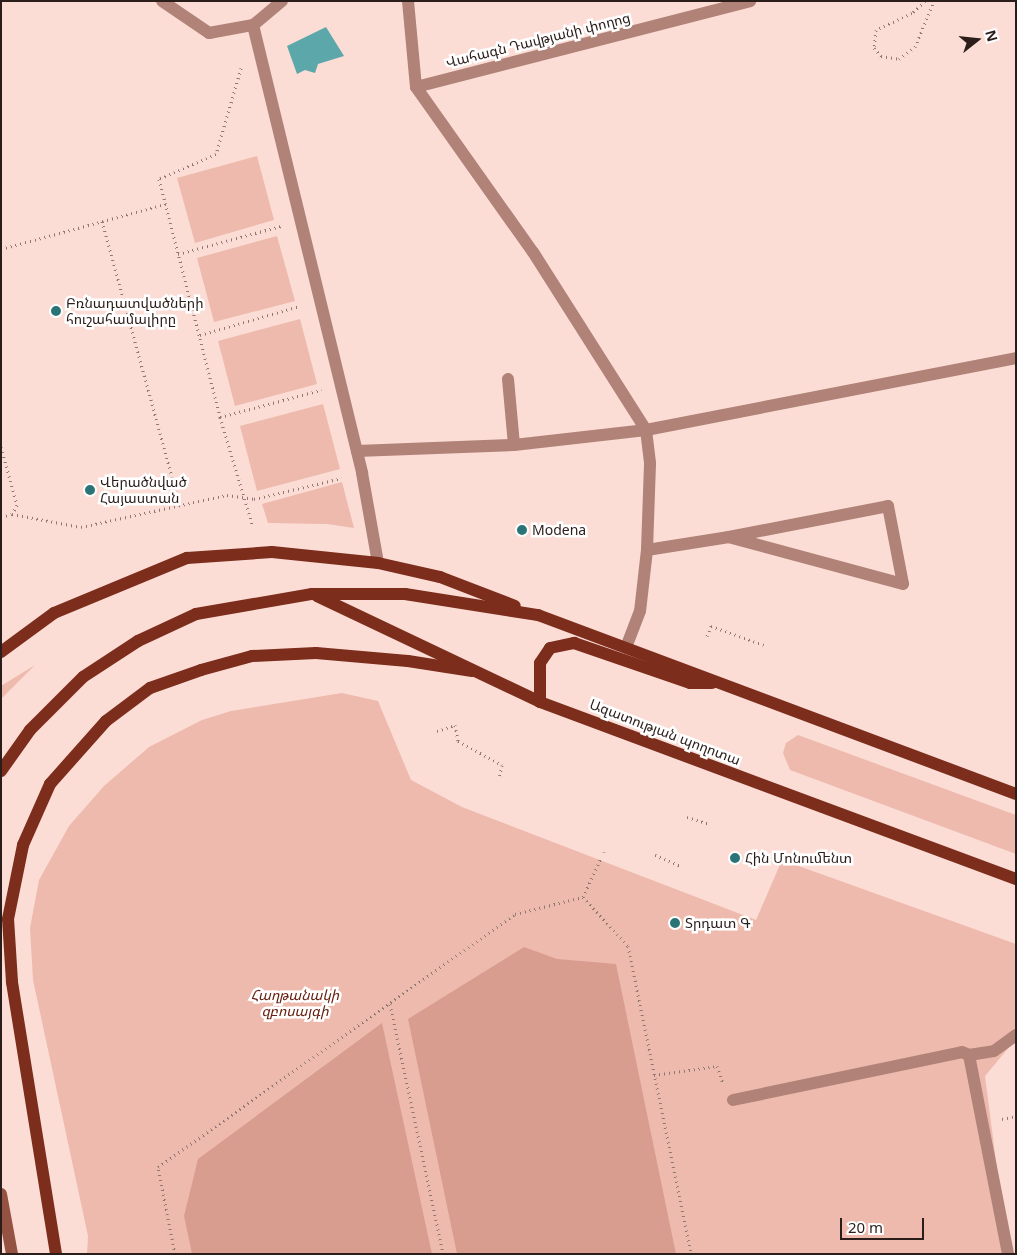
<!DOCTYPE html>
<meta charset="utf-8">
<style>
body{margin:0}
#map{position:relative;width:1017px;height:1255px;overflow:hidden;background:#fbddd6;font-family:Georgia,"Noto Sans Armenian",serif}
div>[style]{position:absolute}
.green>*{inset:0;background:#eebaad}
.forest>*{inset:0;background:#d89d8f}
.water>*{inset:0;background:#5ca7aa}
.path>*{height:3px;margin-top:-1.5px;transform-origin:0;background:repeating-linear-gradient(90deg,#8d7873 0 1px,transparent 0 5px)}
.lane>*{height:12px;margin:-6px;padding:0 6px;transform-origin:6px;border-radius:6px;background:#b18277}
.street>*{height:12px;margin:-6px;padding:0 6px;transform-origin:6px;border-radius:6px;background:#b18277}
.secondary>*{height:12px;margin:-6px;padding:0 6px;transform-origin:6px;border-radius:6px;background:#945243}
.primary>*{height:12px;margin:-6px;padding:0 6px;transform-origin:6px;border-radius:6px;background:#7c2d1c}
.dots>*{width:14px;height:14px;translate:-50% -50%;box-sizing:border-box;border:2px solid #fff;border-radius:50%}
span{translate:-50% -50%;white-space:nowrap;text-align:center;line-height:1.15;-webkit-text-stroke:5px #fff;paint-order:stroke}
.street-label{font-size:14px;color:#2b1d1a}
.poi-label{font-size:14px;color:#2b1d1a}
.left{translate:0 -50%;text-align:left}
.park-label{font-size:14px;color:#682112;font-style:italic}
.frame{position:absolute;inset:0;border:2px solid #2b1d1a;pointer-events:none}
.north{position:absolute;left:952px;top:15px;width:50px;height:50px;-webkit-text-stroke:4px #fff;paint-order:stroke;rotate:74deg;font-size:14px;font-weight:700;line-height:20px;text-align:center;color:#2b1d1a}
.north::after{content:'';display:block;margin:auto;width:18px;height:22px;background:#2b1d1a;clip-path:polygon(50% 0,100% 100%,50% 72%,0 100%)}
.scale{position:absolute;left:840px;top:1218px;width:84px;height:22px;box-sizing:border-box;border:2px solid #2b1d1a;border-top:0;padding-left:6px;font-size:15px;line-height:18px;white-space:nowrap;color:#2b1d1a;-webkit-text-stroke:4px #fff;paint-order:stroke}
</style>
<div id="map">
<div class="green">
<i style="clip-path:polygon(257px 156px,274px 220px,195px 243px,177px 178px)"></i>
<i style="clip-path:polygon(277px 236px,295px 301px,214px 322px,197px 258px)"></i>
<i style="clip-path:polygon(300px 319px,317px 384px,235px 406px,218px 341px)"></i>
<i style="clip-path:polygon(323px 404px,340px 469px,257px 491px,240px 426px)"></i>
<i style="clip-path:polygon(342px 482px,354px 528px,327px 524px,268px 523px,262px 504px)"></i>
<i style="clip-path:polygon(35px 665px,1px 699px,1px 686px)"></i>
<i style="clip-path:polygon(342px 693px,378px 701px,411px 780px,462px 807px,756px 920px,782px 860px,1016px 944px,1016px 1039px,985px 1076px,1008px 1254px,87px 1254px,88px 1236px,33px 980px,30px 928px,39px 880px,69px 826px,104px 786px,149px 747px,202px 720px,231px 711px)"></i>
<i style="clip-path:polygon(798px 735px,1016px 815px,1016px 854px,790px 770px,783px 753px,786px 743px)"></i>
</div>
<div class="forest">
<i style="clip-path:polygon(524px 947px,557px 959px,616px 964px,676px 1254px,457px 1254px,408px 1019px)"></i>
<i style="clip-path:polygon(382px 1023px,432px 1254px,192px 1254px,184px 1216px,198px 1159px)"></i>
</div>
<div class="water">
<i style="clip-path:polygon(326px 27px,344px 56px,318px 64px,315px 73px,305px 70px,297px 74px,287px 46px)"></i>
</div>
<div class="path">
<i style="left:925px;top:1px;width:18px;rotate:137deg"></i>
<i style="left:912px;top:13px;width:40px;rotate:155deg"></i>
<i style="left:876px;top:30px;width:18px;rotate:96deg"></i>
<i style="left:874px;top:48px;width:11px;rotate:49deg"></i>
<i style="left:881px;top:56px;width:18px;rotate:9deg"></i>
<i style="left:899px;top:59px;width:20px;rotate:-37deg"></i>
<i style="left:915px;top:47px;width:50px;rotate:-67.6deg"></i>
<i style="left:241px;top:68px;width:90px;rotate:106.2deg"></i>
<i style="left:216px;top:154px;width:62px;rotate:156.3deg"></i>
<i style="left:159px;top:179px;width:246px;rotate:75.6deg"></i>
<i style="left:220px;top:417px;width:112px;rotate:73.3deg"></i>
<i style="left:102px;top:221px;width:295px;rotate:74.7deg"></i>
<i style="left:1px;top:249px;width:171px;rotate:-15.3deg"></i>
<i style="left:178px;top:254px;width:107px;rotate:-15.2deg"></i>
<i style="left:200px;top:335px;width:104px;rotate:-16.2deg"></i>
<i style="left:220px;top:417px;width:105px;rotate:-15deg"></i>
<i style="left:1px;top:447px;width:60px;rotate:74.6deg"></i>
<i style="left:17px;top:505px;width:10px;rotate:119deg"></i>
<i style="left:1px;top:517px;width:11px;rotate:-15deg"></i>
<i style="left:12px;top:514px;width:70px;rotate:10.7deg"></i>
<i style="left:81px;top:527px;width:149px;rotate:-12.4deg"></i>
<i style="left:227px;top:495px;width:27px;rotate:8deg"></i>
<i style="left:254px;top:499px;width:90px;rotate:-13.4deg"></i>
<i style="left:707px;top:636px;width:11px;rotate:-68deg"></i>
<i style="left:711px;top:626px;width:56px;rotate:19.7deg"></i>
<i style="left:437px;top:731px;width:19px;rotate:-18deg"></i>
<i style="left:455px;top:725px;width:16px;rotate:79deg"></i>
<i style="left:458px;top:741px;width:50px;rotate:28.6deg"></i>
<i style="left:502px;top:765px;width:14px;rotate:102deg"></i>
<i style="left:687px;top:817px;width:24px;rotate:17deg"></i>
<i style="left:604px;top:852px;width:2px;rotate:-90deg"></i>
<i style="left:655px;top:855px;width:28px;rotate:23deg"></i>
<i style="left:583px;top:897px;width:43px;rotate:-65.2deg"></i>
<i style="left:390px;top:1004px;width:256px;rotate:78deg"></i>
<i style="left:654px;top:1075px;width:64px;rotate:-8.1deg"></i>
<i style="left:717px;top:1066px;width:18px;rotate:71deg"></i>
<i style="left:1002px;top:1119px;width:14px;rotate:-12deg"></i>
<i style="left:175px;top:1254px;width:89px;rotate:-101.1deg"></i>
<i style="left:158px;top:1167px;width:438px;rotate:-35.3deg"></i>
<i style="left:515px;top:914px;width:70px;rotate:-14deg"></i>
<i style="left:583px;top:897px;width:67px;rotate:47.4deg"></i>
<i style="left:628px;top:946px;width:314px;rotate:78.4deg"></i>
</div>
<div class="lane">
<i style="left:162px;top:1px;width:57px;rotate:34.2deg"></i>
<i style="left:209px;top:33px;width:45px;rotate:-10.3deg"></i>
<i style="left:282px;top:1px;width:38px;rotate:140deg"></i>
<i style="left:253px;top:25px;width:461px;rotate:76.3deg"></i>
<i style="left:362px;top:473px;width:91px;rotate:79.9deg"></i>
<i style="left:508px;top:379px;width:66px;rotate:84.8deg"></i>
<i style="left:357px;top:451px;width:157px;rotate:-2.2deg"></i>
<i style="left:514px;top:445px;width:133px;rotate:-6.5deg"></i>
<i style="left:647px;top:550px;width:83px;rotate:-9deg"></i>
<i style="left:729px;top:537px;width:162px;rotate:-11deg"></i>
<i style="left:888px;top:506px;width:79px;rotate:79.1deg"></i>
<i style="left:903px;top:584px;width:180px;rotate:-164.9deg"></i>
<i style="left:969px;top:1055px;width:203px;rotate:78.9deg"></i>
<i style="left:733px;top:1100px;width:234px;rotate:-11.8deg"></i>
<i style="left:962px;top:1052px;width:8px;rotate:23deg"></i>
<i style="left:969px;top:1055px;width:25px;rotate:-9deg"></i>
<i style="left:994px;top:1051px;width:27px;rotate:-36deg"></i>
</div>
<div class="street">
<i style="left:408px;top:1px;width:86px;rotate:84.7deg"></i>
<i style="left:416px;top:87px;width:202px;rotate:54.7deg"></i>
<i style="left:533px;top:252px;width:211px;rotate:57.6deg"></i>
<i style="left:646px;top:430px;width:34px;rotate:83deg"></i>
<i style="left:650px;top:464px;width:86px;rotate:92deg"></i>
<i style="left:647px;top:550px;width:61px;rotate:96.5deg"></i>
<i style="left:640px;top:611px;width:39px;rotate:111deg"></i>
<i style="left:416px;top:87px;width:345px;rotate:-14.4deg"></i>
<i style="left:646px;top:430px;width:377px;rotate:-11deg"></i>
</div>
<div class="secondary">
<i style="left:1px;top:1194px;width:61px;rotate:79.6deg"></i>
</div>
<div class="primary">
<i style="left:317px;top:596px;width:247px;rotate:25.4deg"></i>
<i style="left:540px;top:702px;width:508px;rotate:20.4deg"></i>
<i style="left:1px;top:652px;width:66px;rotate:-36.3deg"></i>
<i style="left:54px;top:613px;width:144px;rotate:-22.5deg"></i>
<i style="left:187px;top:558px;width:85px;rotate:-4deg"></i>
<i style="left:272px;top:552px;width:107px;rotate:5.9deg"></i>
<i style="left:378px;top:563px;width:64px;rotate:12.7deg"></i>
<i style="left:440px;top:577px;width:80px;rotate:21.1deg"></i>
<i style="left:540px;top:702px;width:39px;rotate:-90deg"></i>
<i style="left:540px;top:663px;width:18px;rotate:-56deg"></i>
<i style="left:550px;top:648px;width:25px;rotate:-12deg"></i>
<i style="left:574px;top:643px;width:123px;rotate:19deg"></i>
<i style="left:690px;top:683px;width:22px"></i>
<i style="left:1px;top:771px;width:50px;rotate:-54.7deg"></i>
<i style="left:30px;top:730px;width:75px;rotate:-45deg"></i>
<i style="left:83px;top:677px;width:66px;rotate:-33.2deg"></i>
<i style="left:138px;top:641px;width:64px;rotate:-25deg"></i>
<i style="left:196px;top:614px;width:118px;rotate:-9.8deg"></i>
<i style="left:312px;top:594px;width:93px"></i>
<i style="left:405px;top:594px;width:135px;rotate:9deg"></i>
<i style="left:538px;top:615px;width:510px;rotate:20.53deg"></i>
<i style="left:56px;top:1254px;width:276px;rotate:-99.2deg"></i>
<i style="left:12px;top:982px;width:63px;rotate:-93.6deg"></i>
<i style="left:8px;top:919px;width:76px;rotate:-78.5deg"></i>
<i style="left:23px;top:845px;width:67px;rotate:-66.1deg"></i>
<i style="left:50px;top:784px;width:84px;rotate:-48.4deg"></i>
<i style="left:106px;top:721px;width:55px;rotate:-36.9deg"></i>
<i style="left:150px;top:688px;width:54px;rotate:-19.4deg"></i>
<i style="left:201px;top:670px;width:53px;rotate:-15.4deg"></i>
<i style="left:252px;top:656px;width:64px;rotate:-2.7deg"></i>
<i style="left:316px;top:653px;width:92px;rotate:5deg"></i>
<i style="left:408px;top:661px;width:65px;rotate:8.9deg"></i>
</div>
<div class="dots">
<i style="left:56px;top:311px;background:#2a7477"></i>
<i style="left:90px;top:490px;background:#2a7477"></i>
<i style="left:522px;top:530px;background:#2a7477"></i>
<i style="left:735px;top:858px;background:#2a7477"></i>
<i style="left:675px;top:923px;background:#2a7477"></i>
</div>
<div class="street-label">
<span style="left:538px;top:40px;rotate:-14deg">Վահագն Դավթյանի փողոց</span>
<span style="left:665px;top:732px;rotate:21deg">Ազատության պողոտա</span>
</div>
<div class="poi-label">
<span class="left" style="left:66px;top:311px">Բռնադատվածների<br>հուշահամալիրը</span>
<span class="left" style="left:100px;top:490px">Վերածնված<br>Հայաստան</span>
<span class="left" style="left:532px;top:530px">Modena</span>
<span class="left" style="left:745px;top:858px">Հին Մոնումենտ</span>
<span class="left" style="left:685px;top:923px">Տրդատ Գ</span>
</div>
<div class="park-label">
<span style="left:295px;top:1003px">Հաղթանակի<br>զբոսայգի</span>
</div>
<div class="frame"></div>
<div class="north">N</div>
<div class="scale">20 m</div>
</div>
